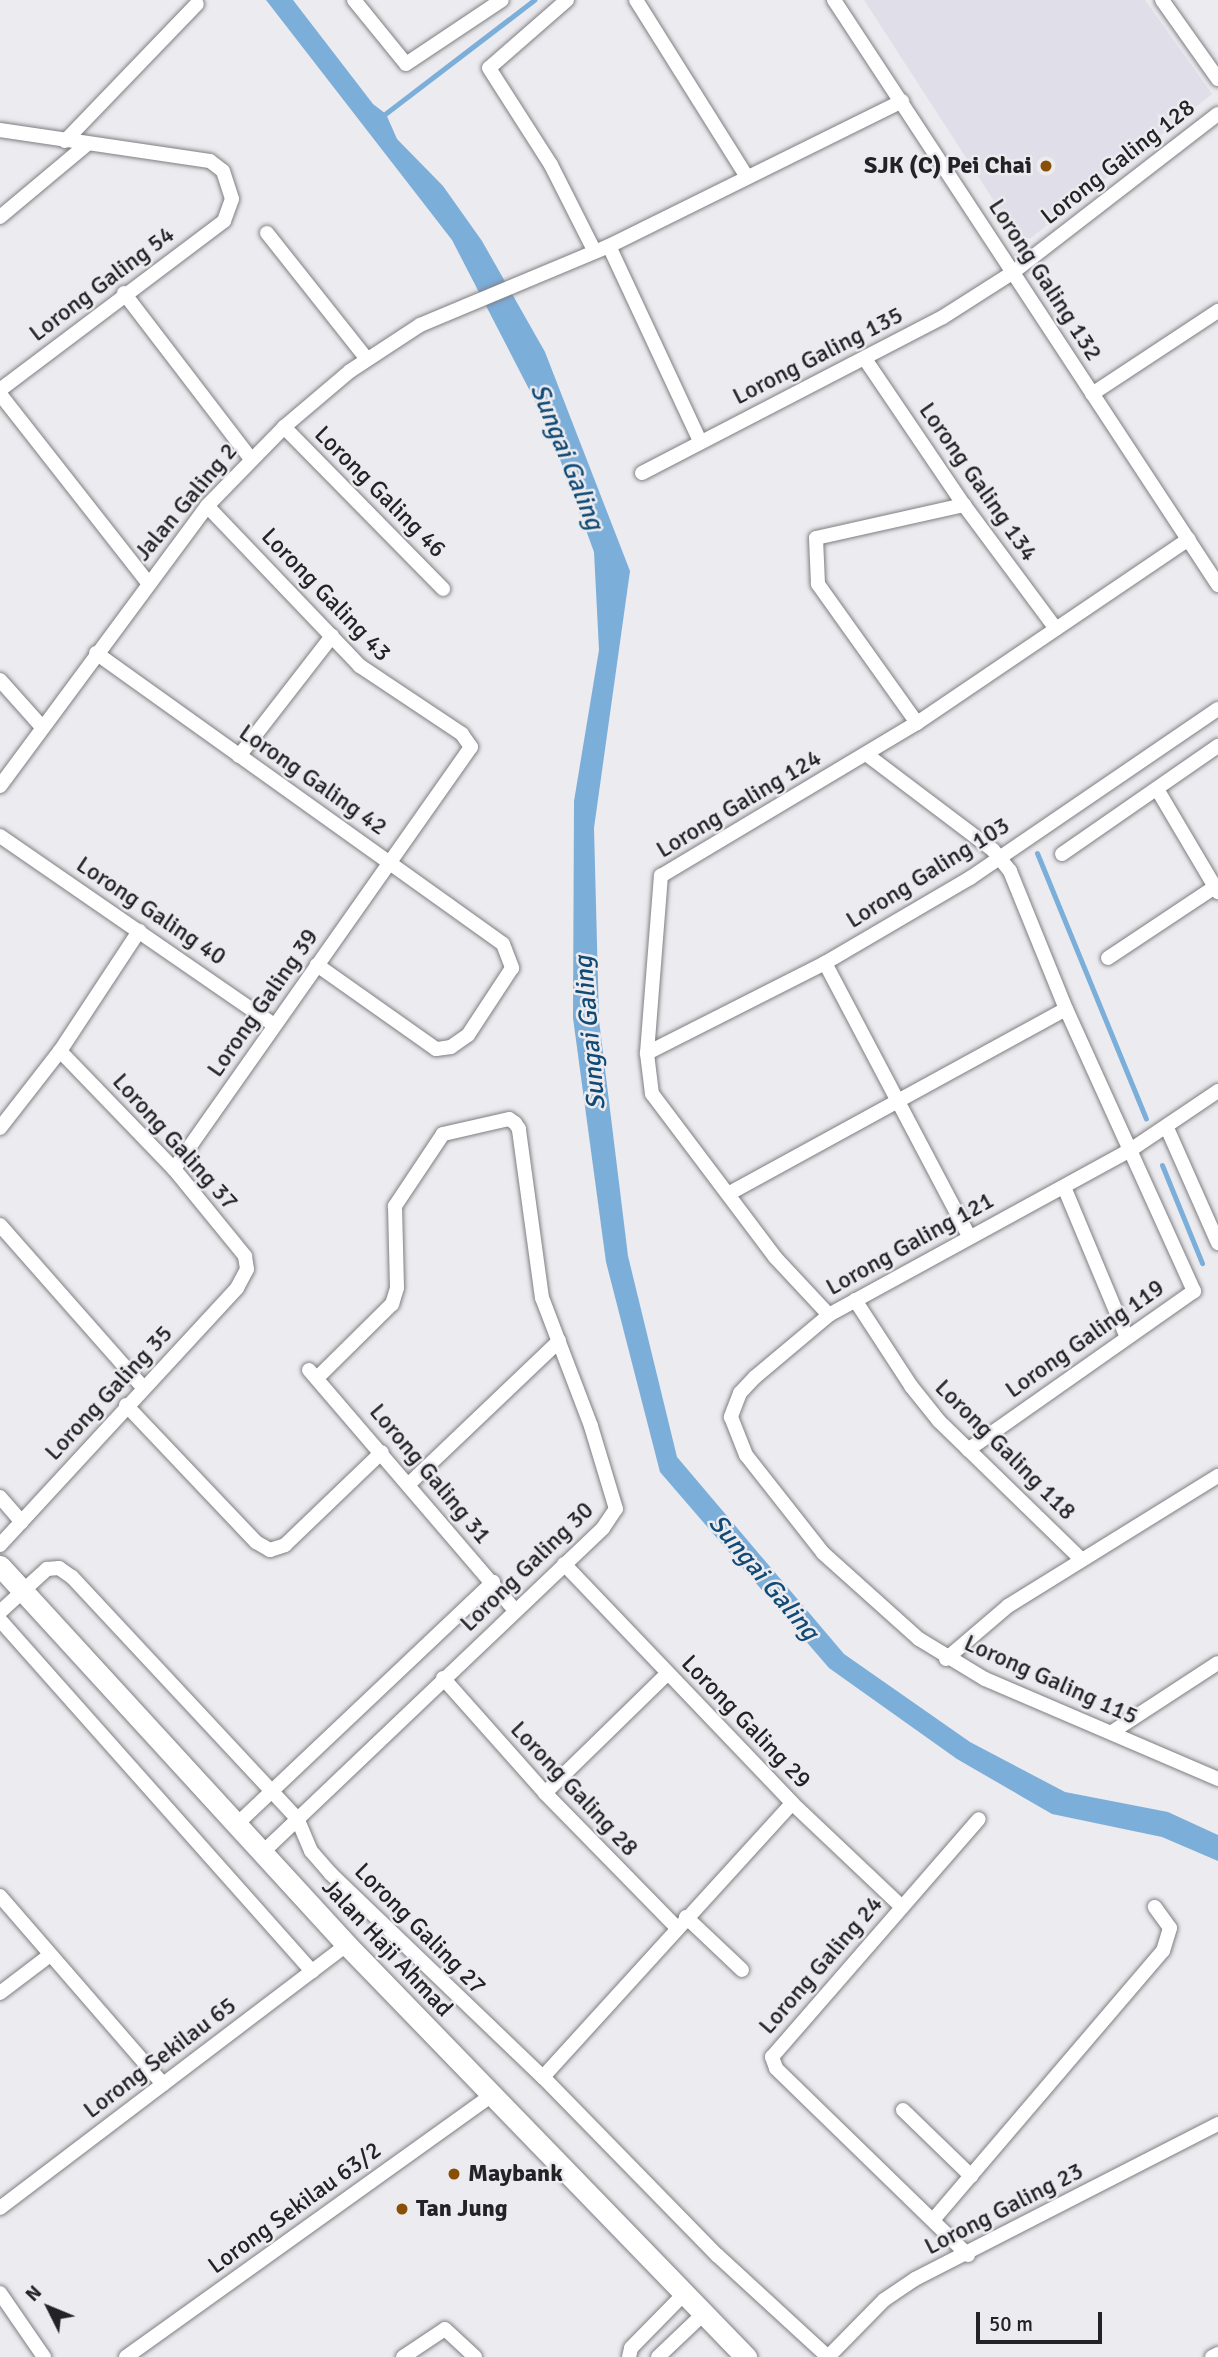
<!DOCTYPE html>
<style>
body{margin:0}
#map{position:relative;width:1218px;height:2357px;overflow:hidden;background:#ecebef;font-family:Signika,sans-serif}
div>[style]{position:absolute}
.built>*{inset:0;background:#e0dee9}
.water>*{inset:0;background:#7caeda}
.stream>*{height:5px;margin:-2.5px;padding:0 2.5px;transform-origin:2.5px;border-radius:2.5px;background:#7caeda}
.roads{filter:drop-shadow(0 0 2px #7f7e82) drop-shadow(0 0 2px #7f7e82)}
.street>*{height:14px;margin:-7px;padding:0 7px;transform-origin:7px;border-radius:7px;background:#fff}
.secondary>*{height:21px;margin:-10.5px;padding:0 10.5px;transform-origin:10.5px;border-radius:10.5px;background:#fff}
.dots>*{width:19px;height:19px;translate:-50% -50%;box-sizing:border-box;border:4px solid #ecebef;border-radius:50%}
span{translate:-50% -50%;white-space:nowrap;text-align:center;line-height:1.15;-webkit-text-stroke:5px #ecebef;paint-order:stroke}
.street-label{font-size:24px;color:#232224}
.poi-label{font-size:24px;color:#232224;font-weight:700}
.right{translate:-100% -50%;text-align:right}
.left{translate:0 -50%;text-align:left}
.water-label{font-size:26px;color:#114b75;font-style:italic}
.north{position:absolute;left:14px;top:2273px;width:70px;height:70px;-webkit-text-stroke:5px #ecebef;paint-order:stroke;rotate:313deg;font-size:19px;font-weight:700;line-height:28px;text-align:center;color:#232224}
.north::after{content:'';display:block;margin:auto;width:24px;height:32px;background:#232224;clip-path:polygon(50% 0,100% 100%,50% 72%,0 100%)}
.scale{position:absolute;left:976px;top:2312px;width:126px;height:32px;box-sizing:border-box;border:4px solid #232224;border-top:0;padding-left:9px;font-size:21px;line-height:24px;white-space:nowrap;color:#232224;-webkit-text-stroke:5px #ecebef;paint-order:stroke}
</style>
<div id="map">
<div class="built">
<i style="clip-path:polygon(864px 0,1145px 0,1212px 94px,1031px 238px,1018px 238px)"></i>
</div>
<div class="water">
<i style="clip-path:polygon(266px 0,293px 0,373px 104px,386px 114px,397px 139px,443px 186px,482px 241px,545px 352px,630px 571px,594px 828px,599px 1020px,628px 1256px,677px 1457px,844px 1654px,970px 1742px,1065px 1792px,1168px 1812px,1218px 1835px,1218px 1861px,1162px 1837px,1052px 1814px,957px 1759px,829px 1668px,660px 1472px,606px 1262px,573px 1018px,574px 801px,599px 650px,594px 552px,547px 424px,452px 240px)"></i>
</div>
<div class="stream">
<i style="left:381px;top:117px;width:193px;rotate:-37.4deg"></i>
<i style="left:1037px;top:853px;width:287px;rotate:67.7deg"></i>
<i style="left:1162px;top:1165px;width:106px;rotate:67.8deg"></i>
</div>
<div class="roads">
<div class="street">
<i style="left:354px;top:0;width:82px;rotate:50.9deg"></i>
<i style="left:406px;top:64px;width:115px;rotate:-33.7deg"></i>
<i style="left:567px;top:0;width:103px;rotate:138.9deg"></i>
<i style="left:489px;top:68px;width:115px;rotate:57.4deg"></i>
<i style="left:551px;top:165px;width:97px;rotate:63.2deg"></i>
<i style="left:636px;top:0;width:209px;rotate:57.9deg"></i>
<i style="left:834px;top:0;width:700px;rotate:56.72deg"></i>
<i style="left:1162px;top:0;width:97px;rotate:54.7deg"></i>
<i style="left:0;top:130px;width:212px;rotate:8.4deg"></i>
<i style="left:210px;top:161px;width:16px;rotate:38deg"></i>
<i style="left:223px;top:171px;width:29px;rotate:72deg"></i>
<i style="left:232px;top:199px;width:23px;rotate:110deg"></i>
<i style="left:224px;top:221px;width:281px;rotate:143deg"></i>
<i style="left:65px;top:141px;width:190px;rotate:-46.1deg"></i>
<i style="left:0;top:217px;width:112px;rotate:-39.9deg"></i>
<i style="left:267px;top:233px;width:161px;rotate:51.6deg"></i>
<i style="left:609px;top:246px;width:215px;rotate:65deg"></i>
<i style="left:124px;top:293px;width:209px;rotate:52.6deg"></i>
<i style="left:865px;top:359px;width:176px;rotate:55.9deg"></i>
<i style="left:964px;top:505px;width:154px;rotate:53.4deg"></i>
<i style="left:0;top:394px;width:240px;rotate:51.9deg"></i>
<i style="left:1092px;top:394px;width:151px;rotate:-33.4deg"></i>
<i style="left:284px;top:427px;width:227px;rotate:45.5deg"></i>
<i style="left:642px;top:473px;width:339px;rotate:-27.4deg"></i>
<i style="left:943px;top:317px;width:82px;rotate:-32.5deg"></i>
<i style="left:1012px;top:273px;width:260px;rotate:-37.7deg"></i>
<i style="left:96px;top:653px;width:500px;rotate:35.56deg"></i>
<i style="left:503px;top:944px;width:26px;rotate:69deg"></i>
<i style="left:512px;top:968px;width:80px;rotate:123.3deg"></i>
<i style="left:468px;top:1035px;width:21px;rotate:145deg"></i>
<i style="left:451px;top:1047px;width:15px;rotate:172deg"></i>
<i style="left:436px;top:1049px;width:146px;rotate:-144.8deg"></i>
<i style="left:0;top:680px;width:63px;rotate:48.2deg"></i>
<i style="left:917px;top:723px;width:171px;rotate:-125.5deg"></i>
<i style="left:818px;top:584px;width:46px;rotate:-92.5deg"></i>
<i style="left:816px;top:538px;width:152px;rotate:-12.6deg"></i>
<i style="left:866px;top:754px;width:159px;rotate:37.1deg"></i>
<i style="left:993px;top:850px;width:27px;rotate:51deg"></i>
<i style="left:1010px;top:871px;width:149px;rotate:67.9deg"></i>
<i style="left:1066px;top:1009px;width:310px;rotate:65.6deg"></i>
<i style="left:1194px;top:1291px;width:276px;rotate:144.9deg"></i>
<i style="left:239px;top:756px;width:152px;rotate:-52.2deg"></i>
<i style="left:0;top:786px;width:348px;rotate:-53.5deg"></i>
<i style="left:207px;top:506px;width:110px;rotate:-45.7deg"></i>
<i style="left:284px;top:427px;width:87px;rotate:-40.3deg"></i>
<i style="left:350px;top:371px;width:84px;rotate:-33.3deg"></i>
<i style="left:420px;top:325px;width:205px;rotate:-22.7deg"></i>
<i style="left:609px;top:246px;width:327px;rotate:-26.3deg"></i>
<i style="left:1157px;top:789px;width:120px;rotate:59.4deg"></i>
<i style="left:0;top:836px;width:333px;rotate:34.6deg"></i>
<i style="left:1062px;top:854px;width:190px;rotate:-34.7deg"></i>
<i style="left:1108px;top:958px;width:128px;rotate:-33.6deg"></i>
<i style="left:825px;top:963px;width:309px;rotate:62.2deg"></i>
<i style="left:647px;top:1053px;width:199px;rotate:-26.8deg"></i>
<i style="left:825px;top:963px;width:168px;rotate:-30.4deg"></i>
<i style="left:970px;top:878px;width:300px;rotate:-34.3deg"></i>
<i style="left:1218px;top:1091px;width:104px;rotate:146deg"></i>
<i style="left:1132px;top:1149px;width:345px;rotate:151.3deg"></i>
<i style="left:829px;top:1315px;width:97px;rotate:140deg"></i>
<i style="left:755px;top:1377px;width:22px;rotate:133deg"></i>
<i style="left:740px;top:1393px;width:26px;rotate:111deg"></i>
<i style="left:731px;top:1417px;width:41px;rotate:68.5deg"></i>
<i style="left:746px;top:1455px;width:125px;rotate:51.8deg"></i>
<i style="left:823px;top:1553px;width:129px;rotate:41.9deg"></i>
<i style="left:919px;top:1639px;width:77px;rotate:31.2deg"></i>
<i style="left:985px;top:1679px;width:254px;rotate:23.2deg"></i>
<i style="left:0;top:1128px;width:98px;rotate:-52.1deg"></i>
<i style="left:60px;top:1051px;width:144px;rotate:-56.6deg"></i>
<i style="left:1167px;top:1128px;width:126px;rotate:66.1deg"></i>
<i style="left:174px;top:1169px;width:516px;rotate:-54.86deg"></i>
<i style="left:471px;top:747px;width:16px;rotate:-125deg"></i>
<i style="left:462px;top:734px;width:123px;rotate:-146.3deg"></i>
<i style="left:360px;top:666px;width:221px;rotate:-133.7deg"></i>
<i style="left:1064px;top:1187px;width:160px;rotate:67.3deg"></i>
<i style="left:728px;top:1194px;width:385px;rotate:-28.7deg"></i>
<i style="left:0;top:1225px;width:216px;rotate:48.6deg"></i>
<i style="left:855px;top:1300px;width:103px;rotate:56.9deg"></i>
<i style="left:911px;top:1386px;width:45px;rotate:51.3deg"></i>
<i style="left:939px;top:1421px;width:198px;rotate:44.2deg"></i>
<i style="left:829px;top:1315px;width:79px;rotate:-133deg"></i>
<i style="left:775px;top:1257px;width:204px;rotate:-127deg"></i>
<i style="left:652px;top:1094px;width:41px;rotate:-97deg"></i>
<i style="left:647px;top:1053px;width:178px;rotate:-85.5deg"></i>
<i style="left:661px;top:876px;width:298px;rotate:-30.9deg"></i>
<i style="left:917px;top:723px;width:328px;rotate:-34.1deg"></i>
<i style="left:309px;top:1370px;width:315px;rotate:49.4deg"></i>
<i style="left:126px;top:1405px;width:189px;rotate:46.5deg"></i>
<i style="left:256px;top:1542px;width:16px;rotate:30deg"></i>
<i style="left:270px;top:1550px;width:16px;rotate:-18deg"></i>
<i style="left:285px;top:1545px;width:134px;rotate:-43.8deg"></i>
<i style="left:410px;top:1483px;width:206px;rotate:-43.6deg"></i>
<i style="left:0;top:1497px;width:33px;rotate:49deg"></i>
<i style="left:0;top:1545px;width:350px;rotate:-47.3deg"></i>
<i style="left:237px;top:1288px;width:21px;rotate:-62deg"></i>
<i style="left:247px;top:1269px;width:13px;rotate:-99deg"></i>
<i style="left:245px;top:1256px;width:112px;rotate:-129.2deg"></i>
<i style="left:174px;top:1169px;width:164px;rotate:-134deg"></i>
<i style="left:564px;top:1564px;width:330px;rotate:46.3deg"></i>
<i style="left:792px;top:1803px;width:151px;rotate:43.4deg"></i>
<i style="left:0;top:1612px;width:64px;rotate:-42.5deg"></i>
<i style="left:47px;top:1569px;width:12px;rotate:-5deg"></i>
<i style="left:59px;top:1568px;width:16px;rotate:35deg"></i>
<i style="left:72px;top:1577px;width:330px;rotate:47deg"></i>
<i style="left:297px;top:1818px;width:36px;rotate:67deg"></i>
<i style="left:311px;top:1851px;width:30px;rotate:49deg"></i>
<i style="left:331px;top:1874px;width:294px;rotate:43.8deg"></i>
<i style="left:543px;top:2077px;width:249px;rotate:45.7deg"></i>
<i style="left:717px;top:2255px;width:151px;rotate:42.6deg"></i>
<i style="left:828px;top:2357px;width:80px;rotate:-45.5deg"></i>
<i style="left:884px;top:2300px;width:37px;rotate:-34deg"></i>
<i style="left:915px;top:2279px;width:340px;rotate:-27.1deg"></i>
<i style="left:0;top:1620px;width:470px;rotate:48.4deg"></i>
<i style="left:946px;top:1659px;width:82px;rotate:-40.5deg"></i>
<i style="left:1008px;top:1606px;width:247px;rotate:-31.8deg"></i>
<i style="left:443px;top:1678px;width:154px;rotate:48.4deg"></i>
<i style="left:545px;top:1793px;width:189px;rotate:45.6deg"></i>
<i style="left:1112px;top:1732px;width:126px;rotate:-33.1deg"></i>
<i style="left:545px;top:1793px;width:170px;rotate:-44.3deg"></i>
<i style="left:236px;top:1825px;width:354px;rotate:-43.4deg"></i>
<i style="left:262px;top:1853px;width:471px;rotate:-43.6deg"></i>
<i style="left:603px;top:1528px;width:23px;rotate:-56deg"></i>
<i style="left:616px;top:1509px;width:87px;rotate:-106.8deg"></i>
<i style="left:591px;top:1426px;width:137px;rotate:-110.9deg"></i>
<i style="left:542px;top:1298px;width:171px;rotate:-97.8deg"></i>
<i style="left:519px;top:1129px;width:7px;rotate:-124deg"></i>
<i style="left:515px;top:1123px;width:7px;rotate:-146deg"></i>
<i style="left:509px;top:1119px;width:68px;rotate:167.2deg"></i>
<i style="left:443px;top:1134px;width:87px;rotate:123.7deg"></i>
<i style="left:395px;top:1206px;width:82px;rotate:88.6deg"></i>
<i style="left:397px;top:1288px;width:17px;rotate:107deg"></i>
<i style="left:392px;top:1304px;width:105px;rotate:135.4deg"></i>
<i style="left:0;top:1896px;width:249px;rotate:49.1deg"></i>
<i style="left:686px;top:1917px;width:77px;rotate:43.4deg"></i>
<i style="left:0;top:1993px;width:63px;rotate:-37.2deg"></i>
<i style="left:543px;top:2077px;width:370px;rotate:-47.7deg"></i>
<i style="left:903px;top:2110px;width:95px;rotate:44.1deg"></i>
<i style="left:0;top:2208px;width:435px;rotate:-37.2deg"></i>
<i style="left:933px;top:2220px;width:354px;rotate:-49.5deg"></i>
<i style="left:1163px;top:1951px;width:24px;rotate:-73deg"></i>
<i style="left:1170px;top:1928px;width:26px;rotate:-126deg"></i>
<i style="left:968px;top:2255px;width:268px;rotate:-135.8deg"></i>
<i style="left:776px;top:2068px;width:12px;rotate:-110deg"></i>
<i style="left:772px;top:2057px;width:315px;rotate:-49deg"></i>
<i style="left:0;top:2293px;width:78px;rotate:55.5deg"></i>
<i style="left:126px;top:2357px;width:448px;rotate:-35.6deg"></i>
<i style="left:403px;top:2357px;width:50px;rotate:-33.7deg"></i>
<i style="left:445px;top:2329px;width:41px;rotate:43deg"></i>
<i style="left:629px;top:2357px;width:9px;rotate:-77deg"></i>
<i style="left:631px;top:2348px;width:73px;rotate:-45.6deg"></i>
<i style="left:658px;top:2357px;width:59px;rotate:-43.6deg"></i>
<i style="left:1212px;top:2357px;width:7px;rotate:-27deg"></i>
</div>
<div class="secondary">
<i style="left:0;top:1566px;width:514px;rotate:47.52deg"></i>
<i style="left:347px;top:1945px;width:574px;rotate:45.92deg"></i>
</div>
</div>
<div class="dots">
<i style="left:1046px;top:166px;background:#884f05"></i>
<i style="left:454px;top:2174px;background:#884f05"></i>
<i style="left:402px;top:2209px;background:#884f05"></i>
</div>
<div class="street-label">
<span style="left:1118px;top:162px;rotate:-38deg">Lorong Galing 128</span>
<span style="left:1045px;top:280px;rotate:57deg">Lorong Galing 132</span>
<span style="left:102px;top:284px;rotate:-37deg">Lorong Galing 54</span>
<span style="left:818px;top:356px;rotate:-27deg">Lorong Galing 135</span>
<span style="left:978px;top:482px;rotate:55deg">Lorong Galing 134</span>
<span style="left:380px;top:492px;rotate:45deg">Lorong Galing 46</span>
<span style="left:186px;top:502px;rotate:-50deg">Jalan Galing 2</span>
<span style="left:326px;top:595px;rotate:46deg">Lorong Galing 43</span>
<span style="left:313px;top:780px;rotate:35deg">Lorong Galing 42</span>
<span style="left:739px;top:804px;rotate:-31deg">Lorong Galing 124</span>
<span style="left:928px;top:873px;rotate:-32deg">Lorong Galing 103</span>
<span style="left:151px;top:911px;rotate:34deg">Lorong Galing 40</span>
<span style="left:263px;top:1003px;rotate:-55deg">Lorong Galing 39</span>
<span style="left:175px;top:1142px;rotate:48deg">Lorong Galing 37</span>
<span style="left:910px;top:1244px;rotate:-29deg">Lorong Galing 121</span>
<span style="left:1085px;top:1339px;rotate:-35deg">Lorong Galing 119</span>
<span style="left:109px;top:1393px;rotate:-47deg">Lorong Galing 35</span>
<span style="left:1005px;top:1450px;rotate:45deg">Lorong Galing 118</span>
<span style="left:430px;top:1474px;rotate:50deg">Lorong Galing 31</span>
<span style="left:527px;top:1567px;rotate:-44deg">Lorong Galing 30</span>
<span style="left:1051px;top:1680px;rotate:24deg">Lorong Galing 115</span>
<span style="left:746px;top:1722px;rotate:46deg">Lorong Galing 29</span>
<span style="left:574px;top:1789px;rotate:47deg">Lorong Galing 28</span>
<span style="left:420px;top:1929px;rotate:45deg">Lorong Galing 27</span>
<span style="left:387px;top:1948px;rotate:47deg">Jalan Haji Ahmad</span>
<span style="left:821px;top:1965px;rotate:-49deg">Lorong Galing 24</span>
<span style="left:160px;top:2058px;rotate:-37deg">Lorong Sekilau 65</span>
<span style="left:295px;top:2208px;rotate:-36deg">Lorong Sekilau 63/2</span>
<span style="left:1004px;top:2209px;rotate:-27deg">Lorong Galing 23</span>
</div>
<div class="poi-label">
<span class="right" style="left:1032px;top:166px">SJK (C) Pei Chai</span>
<span class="left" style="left:468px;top:2174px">Maybank</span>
<span class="left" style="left:416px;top:2209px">Tan Jung</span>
</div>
<div class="water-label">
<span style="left:566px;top:457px;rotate:68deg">Sungai Galing</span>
<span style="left:591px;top:1033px;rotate:-95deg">Sungai Galing</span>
<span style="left:763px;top:1578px;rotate:50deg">Sungai Galing</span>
</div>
<div class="north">N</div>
<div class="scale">50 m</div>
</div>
